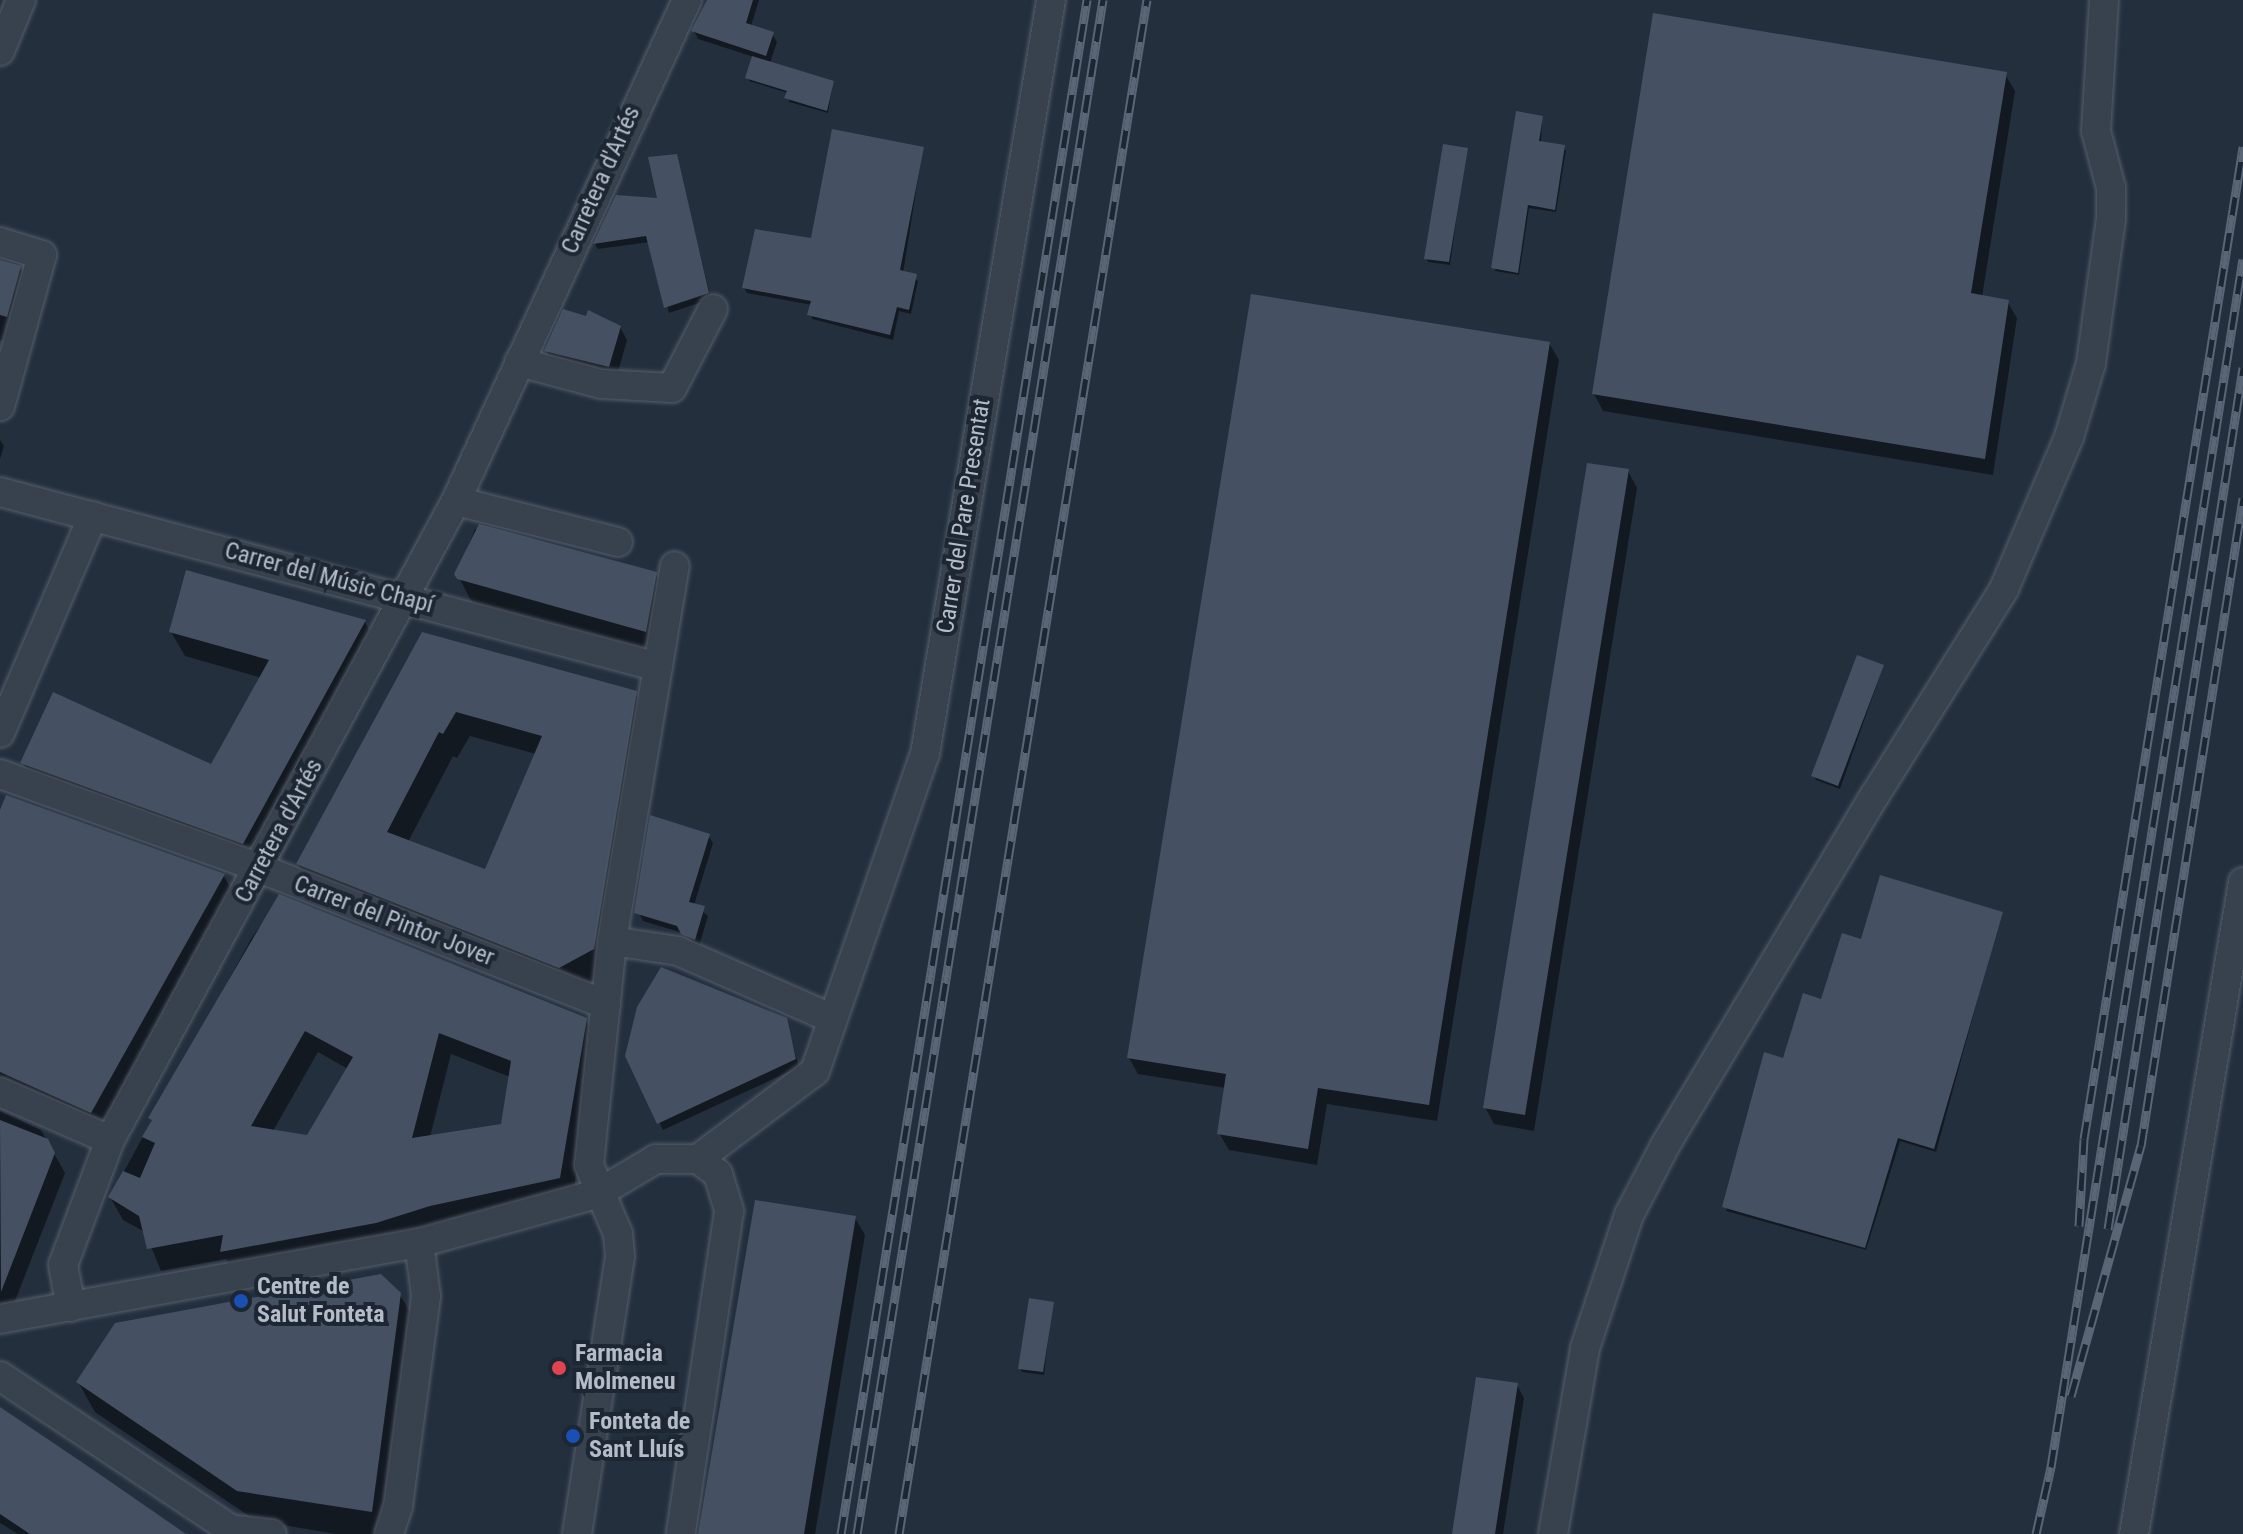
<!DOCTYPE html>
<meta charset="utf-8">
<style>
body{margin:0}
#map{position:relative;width:2243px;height:1534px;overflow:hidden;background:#242f3e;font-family:"Roboto Condensed",sans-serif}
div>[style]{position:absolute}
.shadow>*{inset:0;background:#0007}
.building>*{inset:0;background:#455162}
.roads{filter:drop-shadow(0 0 2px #565f6c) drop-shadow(0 0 2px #565f6c)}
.street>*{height:28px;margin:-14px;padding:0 14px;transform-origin:14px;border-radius:14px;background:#38414e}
.rail>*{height:9px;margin-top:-4.5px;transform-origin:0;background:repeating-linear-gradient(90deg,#1d2633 0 18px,#5a6575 0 36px);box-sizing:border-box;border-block:2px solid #5a6575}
.dots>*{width:22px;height:22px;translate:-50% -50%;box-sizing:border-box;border:4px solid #1d2633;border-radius:50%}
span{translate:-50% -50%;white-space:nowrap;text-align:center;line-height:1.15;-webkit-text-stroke:8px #1d2633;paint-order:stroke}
.street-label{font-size:24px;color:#b4bcc9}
.poi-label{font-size:24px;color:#b4bcc9;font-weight:700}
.left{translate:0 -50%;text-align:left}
</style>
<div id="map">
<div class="shadow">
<i style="clip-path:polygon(710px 0,759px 0,751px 26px,772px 34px,777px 42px,770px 63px,833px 83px,828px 113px,789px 102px,788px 93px,749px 81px,754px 57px,698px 39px,694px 31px)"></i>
<i style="clip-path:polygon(2005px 74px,2015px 91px,1982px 297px,2007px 301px,2017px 318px,1993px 475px,1603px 411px,1594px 394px)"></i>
<i style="clip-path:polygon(1542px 118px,1541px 143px,1566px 150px,1556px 212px,1529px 208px,1519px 275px,1495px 271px)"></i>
<i style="clip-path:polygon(923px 148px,903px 273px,918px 281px,911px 314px,899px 311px,893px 340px,812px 319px,812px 305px,747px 293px,744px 288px,812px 240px)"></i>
<i style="clip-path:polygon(1466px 150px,1450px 265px,1428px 262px,1426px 258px)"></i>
<i style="clip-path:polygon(676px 156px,711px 299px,669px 313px,650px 242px,598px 249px,595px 244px,617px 197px,659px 200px)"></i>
<i style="clip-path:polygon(0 262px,20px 268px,34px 293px,19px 346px,0 340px)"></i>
<i style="clip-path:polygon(620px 327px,627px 340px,616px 379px,553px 363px,546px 351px)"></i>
<i style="clip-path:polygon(1549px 343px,1559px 360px,1437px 1121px,1327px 1104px,1317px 1165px,1229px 1150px,1219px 1133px,1226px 1088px,1138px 1074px,1129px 1058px)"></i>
<i style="clip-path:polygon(0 440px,4px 446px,0 459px)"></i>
<i style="clip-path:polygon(1628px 471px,1637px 488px,1534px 1131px,1494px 1124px,1485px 1107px)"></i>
<i style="clip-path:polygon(475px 529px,655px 574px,670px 599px,660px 655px,473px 604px,457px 574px)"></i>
<i style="clip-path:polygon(364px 621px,378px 646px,257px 868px,37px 788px,23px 763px,212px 766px,262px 678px,185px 656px,171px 632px)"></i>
<i style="clip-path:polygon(evenodd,422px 634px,635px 693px,650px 717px,607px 974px,574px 992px,312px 889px,298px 864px,422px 634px,470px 736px,536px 754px,486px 871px,408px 842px,453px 756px,457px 758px,470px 736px)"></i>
<i style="clip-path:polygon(1883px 667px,1840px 789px,1816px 780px,1814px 776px)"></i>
<i style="clip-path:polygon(0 816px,223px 875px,234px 894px,102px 1131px,0 1098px)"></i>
<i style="clip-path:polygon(708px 835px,713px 843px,694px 905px,708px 916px,699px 946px,683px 933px,643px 921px,639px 913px)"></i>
<i style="clip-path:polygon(evenodd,280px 897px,585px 1019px,598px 1042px,572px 1200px,235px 1273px,226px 1259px,161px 1271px,145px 1232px,123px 1220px,110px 1197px,251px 939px,280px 897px,318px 1052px,348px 1069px,308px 1137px,273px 1131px,318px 1052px,280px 897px,451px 1054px,510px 1077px,503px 1125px,430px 1137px,451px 1054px)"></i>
<i style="clip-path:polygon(2001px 914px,1936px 1152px,1900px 1141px,1866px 1250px,1726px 1211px,1785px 1061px,1862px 941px)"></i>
<i style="clip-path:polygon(786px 1019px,799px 1067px,663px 1130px,627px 1056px)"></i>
<i style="clip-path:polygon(0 1111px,41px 1130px,65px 1173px,13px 1306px,0 1309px)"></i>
<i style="clip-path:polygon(855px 1218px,865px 1235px,815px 1534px,700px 1534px)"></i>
<i style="clip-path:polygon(400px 1295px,418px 1326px,389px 1534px,335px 1534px,255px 1520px,95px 1412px,78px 1382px)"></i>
<i style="clip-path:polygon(1052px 1304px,1044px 1375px,1022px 1372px,1020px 1368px)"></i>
<i style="clip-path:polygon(1517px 1385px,1524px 1398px,1503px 1534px,1454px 1534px)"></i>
<i style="clip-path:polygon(0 1409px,182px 1534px,18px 1534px,0 1523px)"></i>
</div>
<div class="building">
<i style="clip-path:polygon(707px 0,753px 0,746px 23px,774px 32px,766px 56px,691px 31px)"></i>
<i style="clip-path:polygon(1653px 13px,2007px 72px,1971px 293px,2009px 300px,1985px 459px,1592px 394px)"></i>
<i style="clip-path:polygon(752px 56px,834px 81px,827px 111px,784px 98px,787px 91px,745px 78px)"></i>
<i style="clip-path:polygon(1516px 111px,1543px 116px,1539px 141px,1565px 145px,1555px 210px,1528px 205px,1518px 273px,1491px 268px)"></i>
<i style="clip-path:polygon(832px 129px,924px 147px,900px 270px,917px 274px,909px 310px,897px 307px,890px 335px,807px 315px,811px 301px,742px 288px,755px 229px,811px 238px)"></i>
<i style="clip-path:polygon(1443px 144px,1468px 148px,1449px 262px,1424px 259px)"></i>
<i style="clip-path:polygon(677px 154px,709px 293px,664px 308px,646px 236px,593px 244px,616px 195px,657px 198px,648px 157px)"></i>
<i style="clip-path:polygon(0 260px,21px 266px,7px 317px,0 315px)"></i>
<i style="clip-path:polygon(1251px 294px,1550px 342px,1429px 1105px,1318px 1088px,1308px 1149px,1217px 1134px,1226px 1074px,1127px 1058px)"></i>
<i style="clip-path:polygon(563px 309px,586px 316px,588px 310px,621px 326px,609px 367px,544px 351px)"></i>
<i style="clip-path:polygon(1587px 463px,1629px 469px,1525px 1115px,1483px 1108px)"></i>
<i style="clip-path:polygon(479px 524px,657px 572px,646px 632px,457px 579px,454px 574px)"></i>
<i style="clip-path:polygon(186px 570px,366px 620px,243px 844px,20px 763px,53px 692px,211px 764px,269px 660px,169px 632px)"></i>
<i style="clip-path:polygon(evenodd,422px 632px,637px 691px,594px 949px,559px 968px,296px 864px,422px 632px,456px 712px,542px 736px,485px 869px,387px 832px,439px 732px,443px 734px,456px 712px)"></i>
<i style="clip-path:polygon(1857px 655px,1884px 665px,1838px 786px,1811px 776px)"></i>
<i style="clip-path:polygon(6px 795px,225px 874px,91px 1113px,0 1072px,0 810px)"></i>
<i style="clip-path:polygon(650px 815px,710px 834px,689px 902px,705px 906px,695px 940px,681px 934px,677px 926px,634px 913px)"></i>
<i style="clip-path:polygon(1880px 875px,2003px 912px,1934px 1149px,1898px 1138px,1865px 1248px,1722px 1207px,1764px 1052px,1783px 1058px,1803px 993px,1821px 999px,1842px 933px,1861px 939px)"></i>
<i style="clip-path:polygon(evenodd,279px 894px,587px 1018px,560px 1178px,430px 1206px,376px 1223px,220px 1252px,223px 1235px,147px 1249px,139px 1216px,108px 1197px,123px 1171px,140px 1178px,155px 1143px,142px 1137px,152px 1120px,148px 1118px,279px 894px,305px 1031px,353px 1057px,307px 1135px,251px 1126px,305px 1031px,279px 894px,439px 1033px,511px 1061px,501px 1124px,412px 1138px,439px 1033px)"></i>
<i style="clip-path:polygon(661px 967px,787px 1018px,796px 1059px,657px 1124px,625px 1056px,637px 1007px)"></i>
<i style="clip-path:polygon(0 1120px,48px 1139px,55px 1153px,1px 1292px)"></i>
<i style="clip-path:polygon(755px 1200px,856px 1216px,804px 1534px,698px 1534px)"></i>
<i style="clip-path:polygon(381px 1274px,401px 1293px,372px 1512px,237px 1491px,76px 1382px,115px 1323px)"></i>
<i style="clip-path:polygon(1029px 1298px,1054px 1302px,1043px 1372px,1018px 1369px)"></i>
<i style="clip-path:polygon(1476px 1377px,1518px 1383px,1495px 1534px,1452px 1534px)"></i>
<i style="clip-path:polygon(0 1407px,92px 1469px,186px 1534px,30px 1534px,0 1514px)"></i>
</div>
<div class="roads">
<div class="street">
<i style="left:0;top:51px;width:55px;rotate:-67.6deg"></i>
<i style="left:0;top:242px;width:44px;rotate:17.2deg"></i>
<i style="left:42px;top:255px;width:157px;rotate:105.5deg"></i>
<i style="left:519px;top:362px;width:85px;rotate:15deg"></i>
<i style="left:601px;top:384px;width:71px;rotate:3.2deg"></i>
<i style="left:672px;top:388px;width:89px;rotate:-62.6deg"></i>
<i style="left:0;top:492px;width:681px;rotate:14.89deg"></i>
<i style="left:456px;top:501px;width:167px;rotate:14.2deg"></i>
<i style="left:0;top:733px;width:236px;rotate:-66.8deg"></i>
<i style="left:0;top:774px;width:276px;rotate:19.9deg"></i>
<i style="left:259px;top:868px;width:373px;rotate:21.5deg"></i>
<i style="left:612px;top:941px;width:67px;rotate:8.6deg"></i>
<i style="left:678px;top:951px;width:169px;rotate:23.7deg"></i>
<i style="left:0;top:1092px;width:120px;rotate:23.6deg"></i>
<i style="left:698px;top:1159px;width:146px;rotate:-36.9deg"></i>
<i style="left:815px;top:1071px;width:336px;rotate:-70.9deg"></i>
<i style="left:925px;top:754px;width:764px;rotate:-80.51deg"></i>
<i style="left:71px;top:1307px;width:43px;rotate:-100.8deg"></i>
<i style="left:63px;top:1265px;width:134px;rotate:-69.4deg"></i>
<i style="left:110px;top:1140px;width:727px;rotate:-61.57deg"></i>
<i style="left:456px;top:501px;width:552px;rotate:-65.25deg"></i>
<i style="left:0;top:1319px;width:426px;rotate:-10.3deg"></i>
<i style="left:419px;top:1243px;width:185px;rotate:-15.4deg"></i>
<i style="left:597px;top:1194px;width:69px;rotate:-30.7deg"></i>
<i style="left:656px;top:1159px;width:42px"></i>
<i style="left:698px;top:1159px;width:25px;rotate:37deg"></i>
<i style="left:718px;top:1174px;width:39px;rotate:73deg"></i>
<i style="left:729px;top:1211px;width:327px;rotate:98.5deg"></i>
<i style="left:0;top:1376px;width:286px;rotate:33.6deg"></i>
<i style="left:228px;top:1529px;width:44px;rotate:6.5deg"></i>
<i style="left:389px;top:1534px;width:29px;rotate:-72deg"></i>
<i style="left:398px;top:1506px;width:212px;rotate:-82.4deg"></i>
<i style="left:426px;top:1296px;width:53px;rotate:-97.5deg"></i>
<i style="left:577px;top:1534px;width:281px;rotate:-81.2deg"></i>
<i style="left:620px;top:1256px;width:22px;rotate:-95deg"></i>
<i style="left:618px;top:1234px;width:75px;rotate:-112.8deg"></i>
<i style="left:589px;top:1165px;width:225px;rotate:-84.1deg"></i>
<i style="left:612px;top:941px;width:380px;rotate:-80.5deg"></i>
<i style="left:1553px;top:1534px;width:189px;rotate:-80.2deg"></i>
<i style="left:1585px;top:1348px;width:140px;rotate:-71.7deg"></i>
<i style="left:1629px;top:1215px;width:80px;rotate:-62.5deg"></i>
<i style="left:1666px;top:1144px;width:407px;rotate:-59.1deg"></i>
<i style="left:1875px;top:795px;width:243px;rotate:-57.9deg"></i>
<i style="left:2004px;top:589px;width:165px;rotate:-66.8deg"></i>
<i style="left:2069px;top:437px;width:77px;rotate:-73.4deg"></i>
<i style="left:2091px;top:363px;width:146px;rotate:-82.1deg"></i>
<i style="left:2111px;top:218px;width:30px;rotate:-90deg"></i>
<i style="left:2111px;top:188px;width:59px;rotate:-104.7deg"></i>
<i style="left:2096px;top:131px;width:131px;rotate:-86.5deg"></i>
<i style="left:2134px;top:1534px;width:661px;rotate:-80.51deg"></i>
</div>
</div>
<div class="rail">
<i style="left:2079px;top:1226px;width:87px;rotate:-86.7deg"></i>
<i style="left:2084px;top:1139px;width:1005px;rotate:-80.89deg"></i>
<i style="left:2108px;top:1229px;width:872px;rotate:-81.09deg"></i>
<i style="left:2071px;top:1396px;width:260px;rotate:-74.4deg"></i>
<i style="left:2141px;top:1146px;width:656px;rotate:-81.05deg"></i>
<i style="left:841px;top:1534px;width:1554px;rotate:-80.89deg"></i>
<i style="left:857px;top:1534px;width:1554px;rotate:-80.89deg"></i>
<i style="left:899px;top:1534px;width:1554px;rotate:-80.82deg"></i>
<i style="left:2036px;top:1534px;width:69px;rotate:-77.4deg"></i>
<i style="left:2051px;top:1467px;width:1223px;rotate:-80.97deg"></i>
</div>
<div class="dots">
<i style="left:241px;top:1301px;background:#1a4fb4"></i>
<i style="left:559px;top:1368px;background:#e0444e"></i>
<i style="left:573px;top:1436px;background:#1a4fb4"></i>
</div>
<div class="street-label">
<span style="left:601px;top:180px;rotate:-66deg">Carretera d'Artés</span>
<span style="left:964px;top:516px;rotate:-81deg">Carrer del Pare Presentat</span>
<span style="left:329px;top:578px;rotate:15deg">Carrer del Músic Chapí</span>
<span style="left:279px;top:831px;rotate:-62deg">Carretera d'Artés</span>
<span style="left:394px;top:921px;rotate:21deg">Carrer del Pintor Jover</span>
</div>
<div class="poi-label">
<span class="left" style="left:257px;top:1301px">Centre de<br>Salut Fonteta</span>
<span class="left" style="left:575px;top:1368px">Farmacia<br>Molmeneu</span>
<span class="left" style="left:589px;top:1436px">Fonteta de<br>Sant Lluís</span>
</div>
</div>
